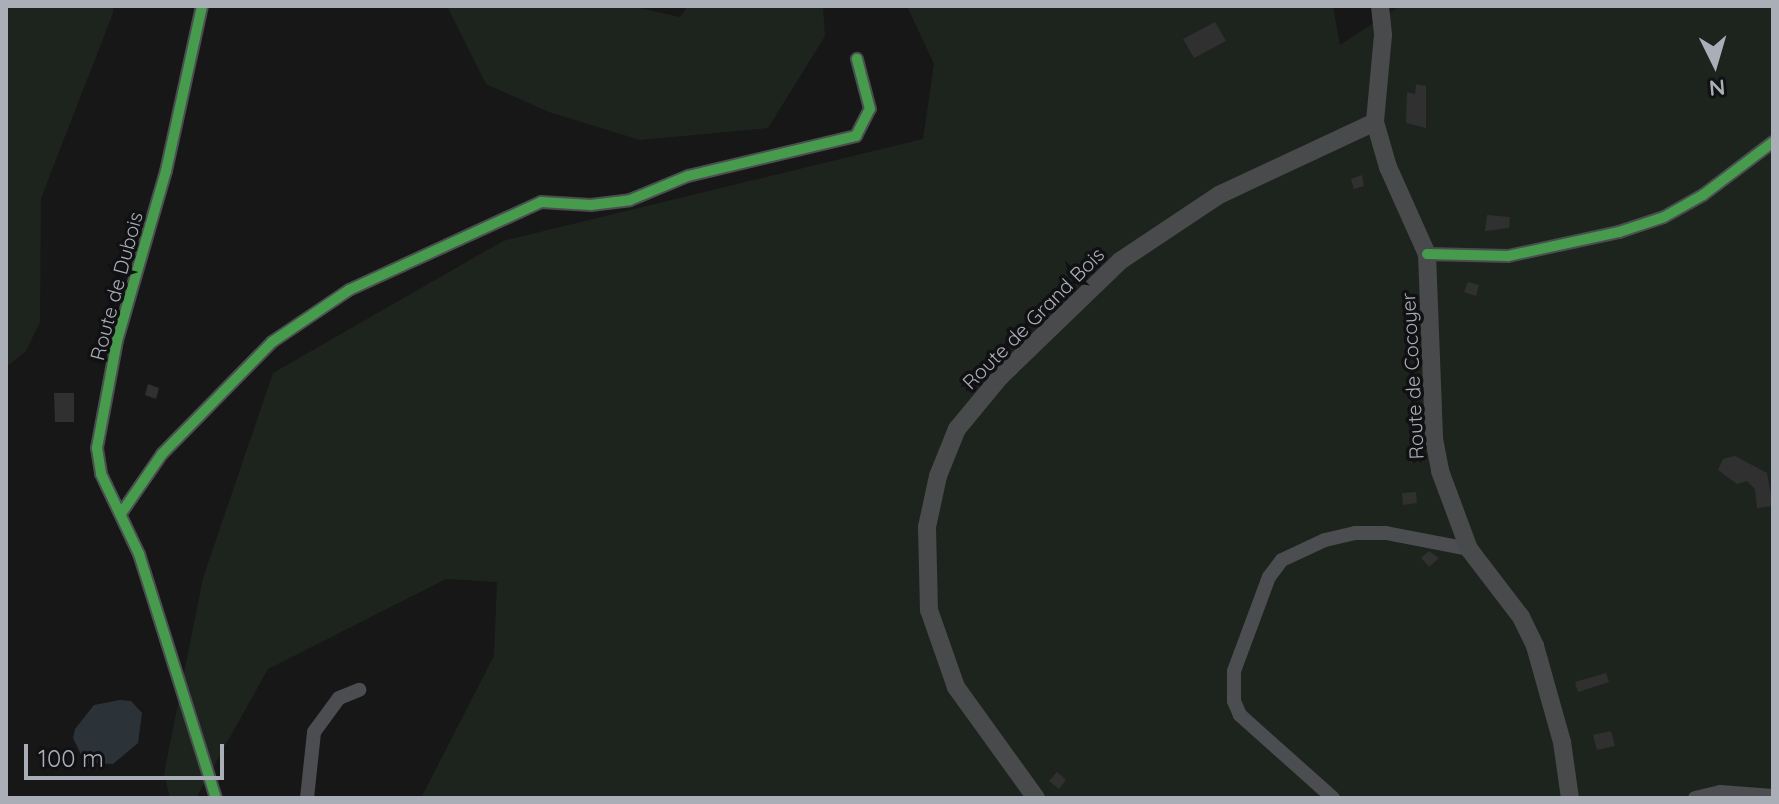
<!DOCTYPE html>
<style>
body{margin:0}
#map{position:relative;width:1779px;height:804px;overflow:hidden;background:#171717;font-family:Quicksand,sans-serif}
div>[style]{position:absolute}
.green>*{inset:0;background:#1d241e}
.water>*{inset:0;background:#2b3338}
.building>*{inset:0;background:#303031}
.minor>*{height:14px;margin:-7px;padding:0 7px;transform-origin:7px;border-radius:7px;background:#4b4d50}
.major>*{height:18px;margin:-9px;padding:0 9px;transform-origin:9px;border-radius:9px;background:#494a4c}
.cycleway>*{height:10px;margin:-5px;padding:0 5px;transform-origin:5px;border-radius:5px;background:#469c4c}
span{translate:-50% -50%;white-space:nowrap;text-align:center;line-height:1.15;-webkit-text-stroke:7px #111113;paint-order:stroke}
.street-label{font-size:20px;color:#a9aeb7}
.frame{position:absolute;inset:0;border:8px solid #a9aeb7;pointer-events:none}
.north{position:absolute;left:1675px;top:24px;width:80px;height:80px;-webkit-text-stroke:6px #111113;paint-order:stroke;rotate:175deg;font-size:22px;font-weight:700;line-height:32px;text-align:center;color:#a9aeb7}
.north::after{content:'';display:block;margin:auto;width:28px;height:36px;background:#a9aeb7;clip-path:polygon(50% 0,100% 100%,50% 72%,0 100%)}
.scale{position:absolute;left:24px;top:744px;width:200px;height:36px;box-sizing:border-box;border:4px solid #a9aeb7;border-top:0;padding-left:10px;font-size:24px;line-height:28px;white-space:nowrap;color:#a9aeb7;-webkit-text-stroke:6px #111113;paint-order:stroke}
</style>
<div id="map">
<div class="green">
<i style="clip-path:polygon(6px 6px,113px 6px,113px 13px,41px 198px,40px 322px,26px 351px,6px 367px)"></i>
<i style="clip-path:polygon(447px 6px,631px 6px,680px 17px,688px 6px,823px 6px,825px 36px,768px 128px,640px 140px,549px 112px,486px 84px)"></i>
<i style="clip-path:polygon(907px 6px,1333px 6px,1340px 45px,1400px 6px,1773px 6px,1773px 798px,421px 798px,494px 656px,497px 582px,446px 579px,268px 669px,196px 798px,170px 798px,164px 774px,203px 578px,273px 373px,503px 241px,923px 139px,934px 64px)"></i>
</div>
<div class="water">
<i style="clip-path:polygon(120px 700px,131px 701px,142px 713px,138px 743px,113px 764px,85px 763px,73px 738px,75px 729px,94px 705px)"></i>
</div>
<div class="building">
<i style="clip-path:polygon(1215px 22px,1226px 41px,1194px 58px,1183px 39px)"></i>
<i style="clip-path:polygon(1416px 84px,1426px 86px,1426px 128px,1406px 123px,1407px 92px,1415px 94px)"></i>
<i style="clip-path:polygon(1362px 175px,1364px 186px,1354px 189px,1351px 179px)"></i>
<i style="clip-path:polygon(1487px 215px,1510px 217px,1509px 228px,1485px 231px)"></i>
<i style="clip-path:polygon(1468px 282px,1479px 285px,1476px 296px,1464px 292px)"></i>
<i style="clip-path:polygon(148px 384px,159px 388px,156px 399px,145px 395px)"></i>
<i style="clip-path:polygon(54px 393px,74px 393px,74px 422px,55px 422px)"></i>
<i style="clip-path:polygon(1735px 456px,1767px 473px,1773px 506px,1757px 508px,1755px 489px,1747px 481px,1737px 484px,1718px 470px,1723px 459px)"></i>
<i style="clip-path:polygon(1416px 492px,1417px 503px,1403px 505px,1402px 493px)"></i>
<i style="clip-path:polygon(1429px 551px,1439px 558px,1429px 567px,1421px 558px)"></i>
<i style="clip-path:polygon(1606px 673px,1609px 682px,1578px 692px,1575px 682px)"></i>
<i style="clip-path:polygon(1611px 731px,1615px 746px,1597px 750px,1593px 735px)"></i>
<i style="clip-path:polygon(1057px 772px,1066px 780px,1059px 789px,1049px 781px)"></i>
</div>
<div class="minor">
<i style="left:202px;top:6px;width:169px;rotate:102.3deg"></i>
<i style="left:166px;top:171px;width:177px;rotate:106.1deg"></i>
<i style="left:117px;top:341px;width:109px;rotate:100.6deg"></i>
<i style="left:97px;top:448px;width:26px;rotate:81deg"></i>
<i style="left:101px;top:474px;width:89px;rotate:64.6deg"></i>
<i style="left:139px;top:554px;width:256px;rotate:72.5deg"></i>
<i style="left:1427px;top:254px;width:81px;rotate:1.4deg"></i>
<i style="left:1508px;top:256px;width:114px;rotate:-12.2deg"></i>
<i style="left:1619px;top:232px;width:47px;rotate:-18.4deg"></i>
<i style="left:1664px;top:217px;width:45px;rotate:-29.4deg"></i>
<i style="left:1703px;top:195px;width:88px;rotate:-37.1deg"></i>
<i style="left:122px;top:512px;width:70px;rotate:-55.4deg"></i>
<i style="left:162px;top:454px;width:157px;rotate:-45.5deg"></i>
<i style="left:272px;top:342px;width:93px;rotate:-34deg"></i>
<i style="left:349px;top:290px;width:211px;rotate:-24.6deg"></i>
<i style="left:541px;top:202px;width:50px;rotate:3.4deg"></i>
<i style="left:591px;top:205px;width:39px;rotate:-7deg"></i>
<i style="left:630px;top:200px;width:63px;rotate:-22.5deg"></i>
<i style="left:688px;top:176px;width:173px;rotate:-13.4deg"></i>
<i style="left:856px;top:136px;width:30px;rotate:-63deg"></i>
<i style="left:870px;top:109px;width:52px;rotate:-104.6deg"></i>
<i style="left:307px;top:798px;width:66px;rotate:-83.9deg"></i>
<i style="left:314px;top:732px;width:42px;rotate:-53.7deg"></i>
<i style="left:339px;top:698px;width:22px;rotate:-22deg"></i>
<i style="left:1333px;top:798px;width:125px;rotate:-138.3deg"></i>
<i style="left:1240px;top:715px;width:15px;rotate:-113deg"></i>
<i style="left:1234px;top:701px;width:30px;rotate:-90deg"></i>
<i style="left:1234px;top:671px;width:100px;rotate:-69.6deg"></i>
<i style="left:1269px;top:577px;width:21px;rotate:-53deg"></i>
<i style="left:1282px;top:560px;width:47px;rotate:-24.9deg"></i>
<i style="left:1325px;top:540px;width:31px;rotate:-13deg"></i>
<i style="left:1355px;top:533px;width:31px"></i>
<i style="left:1386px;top:533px;width:85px;rotate:10.9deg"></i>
<i style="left:1695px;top:798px;width:26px;rotate:-13deg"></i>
<i style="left:1720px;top:792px;width:53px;rotate:4.3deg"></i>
</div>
<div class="major">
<i style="left:1380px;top:6px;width:29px;rotate:84deg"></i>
<i style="left:1383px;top:35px;width:87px;rotate:95.3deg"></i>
<i style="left:1375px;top:122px;width:47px;rotate:73.9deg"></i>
<i style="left:1388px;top:167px;width:95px;rotate:65.9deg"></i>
<i style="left:1427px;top:254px;width:185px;rotate:87.8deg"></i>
<i style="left:1434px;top:439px;width:33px;rotate:79deg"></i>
<i style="left:1440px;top:471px;width:83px;rotate:69.6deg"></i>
<i style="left:1469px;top:549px;width:86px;rotate:52.6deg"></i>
<i style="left:1521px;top:617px;width:32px;rotate:64deg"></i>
<i style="left:1535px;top:646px;width:100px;rotate:74.3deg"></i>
<i style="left:1562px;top:742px;width:57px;rotate:81.9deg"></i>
<i style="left:1036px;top:798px;width:137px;rotate:-125.8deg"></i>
<i style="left:956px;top:687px;width:82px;rotate:-109.3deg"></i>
<i style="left:929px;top:610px;width:83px;rotate:-91.4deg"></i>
<i style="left:927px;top:527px;width:52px;rotate:-77.8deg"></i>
<i style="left:938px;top:476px;width:51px;rotate:-68deg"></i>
<i style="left:957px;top:429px;width:67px;rotate:-50.4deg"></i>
<i style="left:1000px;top:377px;width:167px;rotate:-44deg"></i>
<i style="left:1120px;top:261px;width:119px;rotate:-33.7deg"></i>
<i style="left:1219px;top:195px;width:172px;rotate:-25.1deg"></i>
</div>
<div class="cycleway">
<i style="left:202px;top:6px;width:169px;rotate:102.3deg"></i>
<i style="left:166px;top:171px;width:177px;rotate:106.1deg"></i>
<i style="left:117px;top:341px;width:109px;rotate:100.6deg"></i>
<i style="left:97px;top:448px;width:26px;rotate:81deg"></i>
<i style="left:101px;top:474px;width:89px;rotate:64.6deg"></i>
<i style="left:139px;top:554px;width:256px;rotate:72.5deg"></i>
<i style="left:1427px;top:254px;width:81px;rotate:1.4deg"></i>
<i style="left:1508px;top:256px;width:114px;rotate:-12.2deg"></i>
<i style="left:1619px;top:232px;width:47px;rotate:-18.4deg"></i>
<i style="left:1664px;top:217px;width:45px;rotate:-29.4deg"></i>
<i style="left:1703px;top:195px;width:88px;rotate:-37.1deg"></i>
<i style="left:122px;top:512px;width:70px;rotate:-55.4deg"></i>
<i style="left:162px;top:454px;width:157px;rotate:-45.5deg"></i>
<i style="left:272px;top:342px;width:93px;rotate:-34deg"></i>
<i style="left:349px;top:290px;width:211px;rotate:-24.6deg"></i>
<i style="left:541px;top:202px;width:50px;rotate:3.4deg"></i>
<i style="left:591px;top:205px;width:39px;rotate:-7deg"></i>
<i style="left:630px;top:200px;width:63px;rotate:-22.5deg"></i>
<i style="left:688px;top:176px;width:173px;rotate:-13.4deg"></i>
<i style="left:856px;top:136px;width:30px;rotate:-63deg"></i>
<i style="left:870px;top:109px;width:52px;rotate:-104.6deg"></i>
</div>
<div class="street-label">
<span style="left:116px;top:286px;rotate:-75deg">Route de Dubois</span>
<span style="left:1033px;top:318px;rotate:-45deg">Route de Grand Bois</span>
<span style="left:1412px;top:376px;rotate:-93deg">Route de Cocoyer</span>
</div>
<div class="frame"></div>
<div class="north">N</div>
<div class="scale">100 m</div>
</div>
